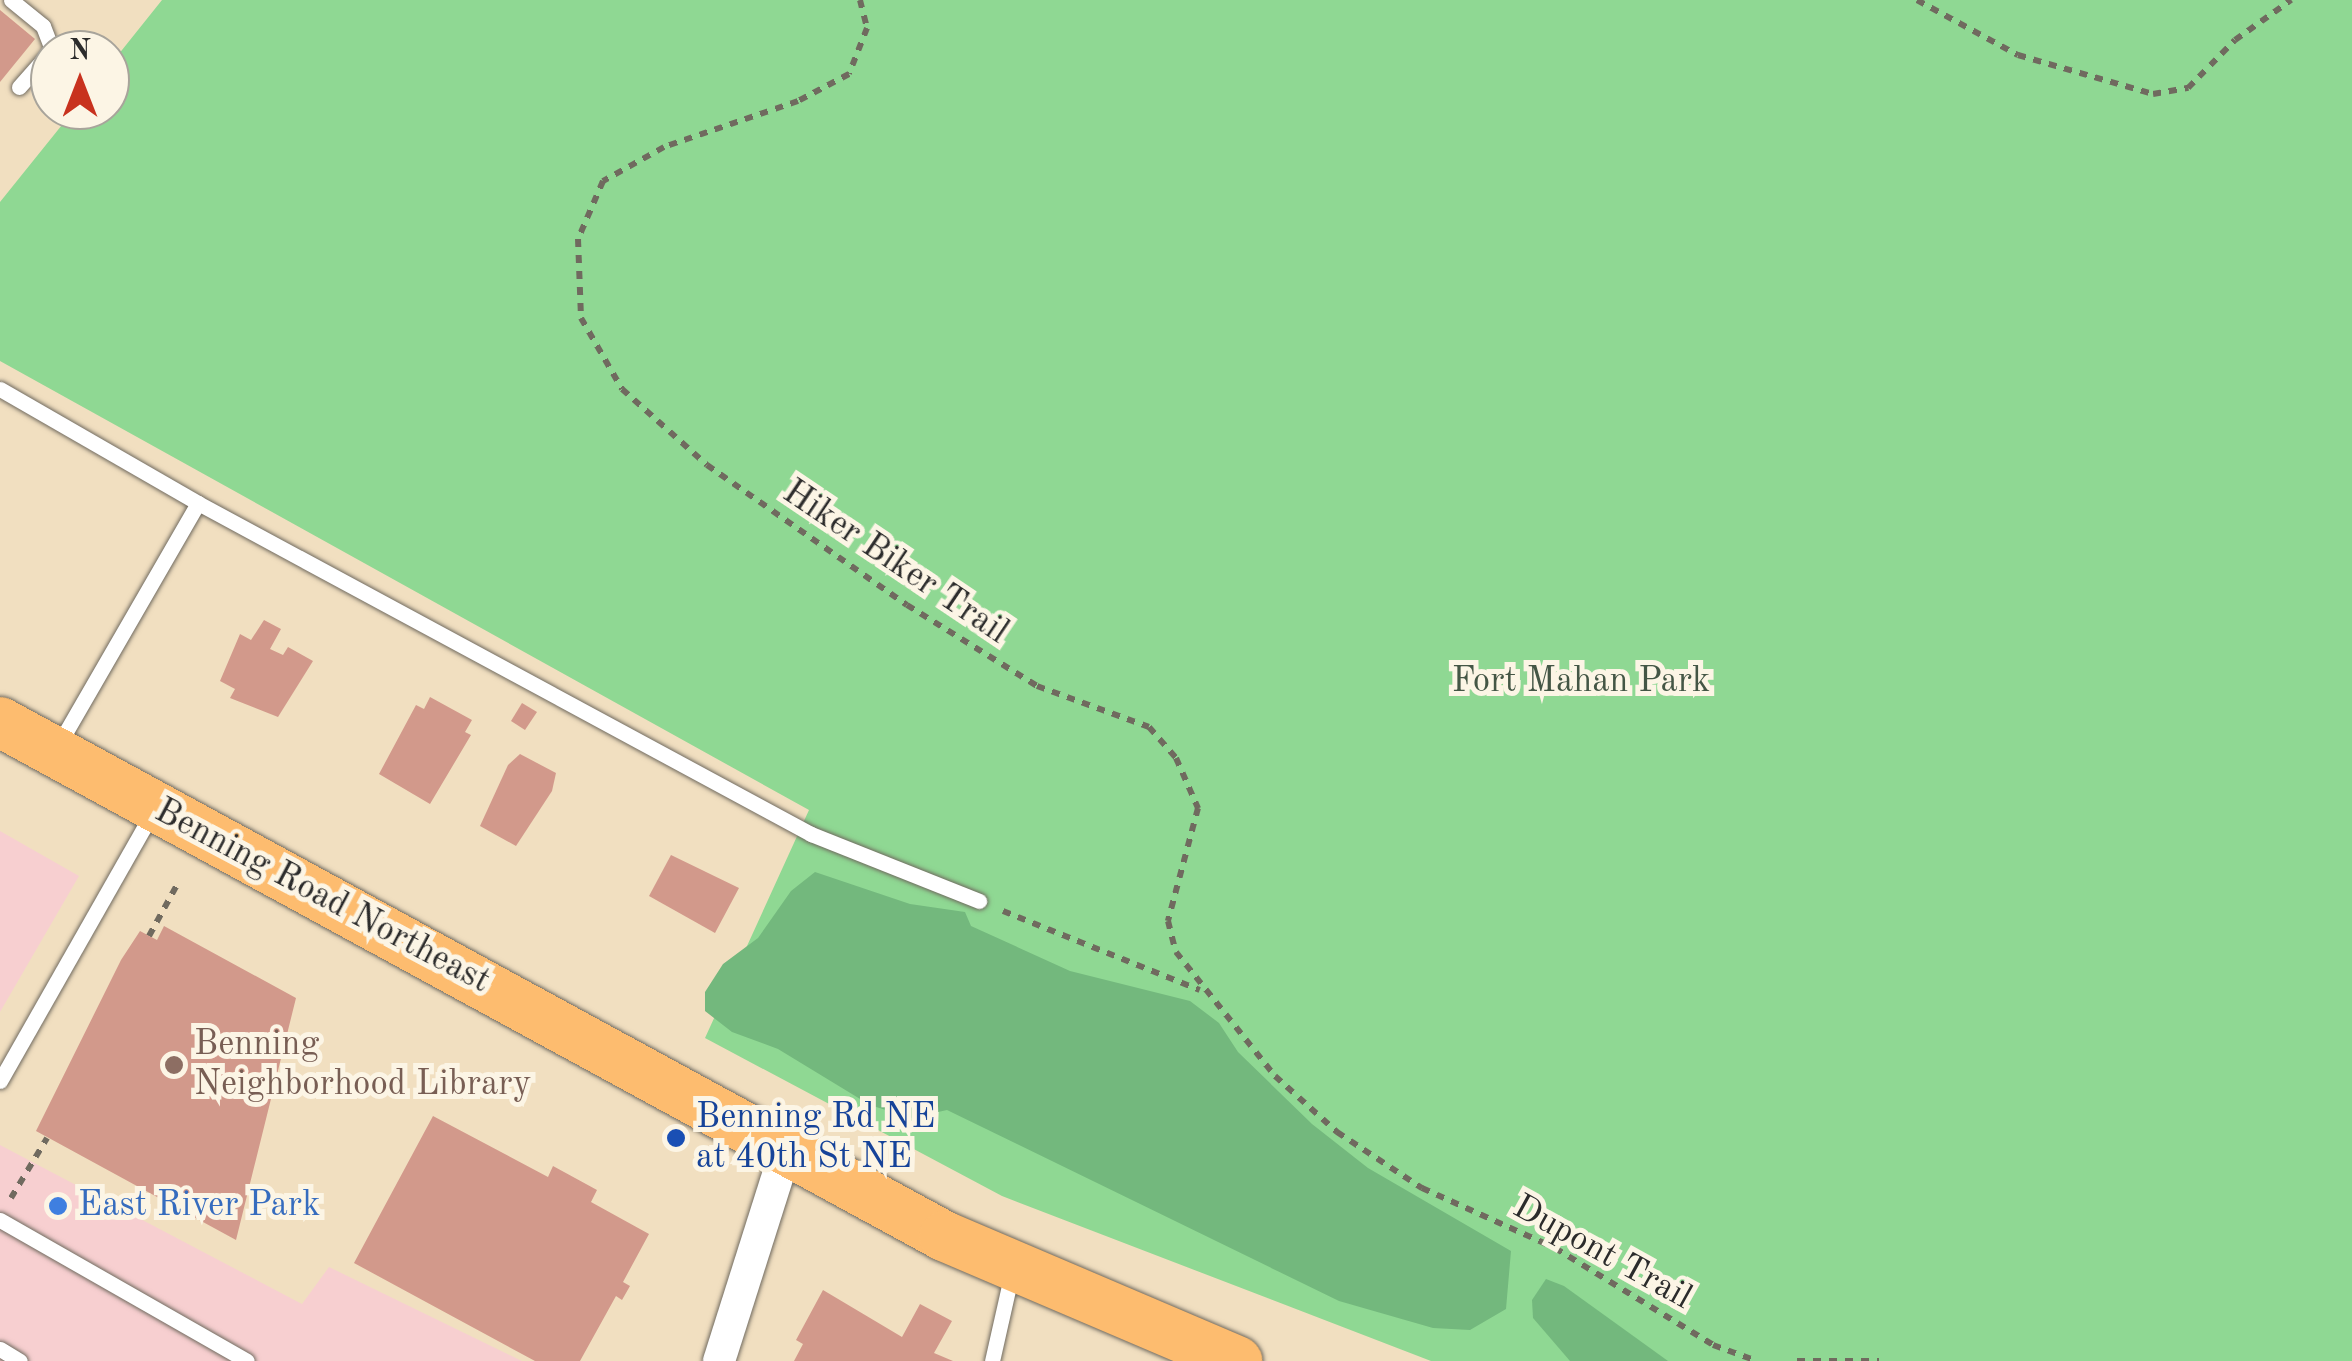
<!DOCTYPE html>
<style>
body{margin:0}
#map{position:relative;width:2352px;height:1361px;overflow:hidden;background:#f1dfc0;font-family:"Old Standard TT",serif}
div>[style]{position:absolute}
.built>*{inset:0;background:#f7cfd0}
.green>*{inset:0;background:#8fd893}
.forest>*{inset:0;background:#73b87d}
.building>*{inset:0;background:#d2998b}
.path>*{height:6px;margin-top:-3px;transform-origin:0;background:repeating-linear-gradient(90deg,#706a5f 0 8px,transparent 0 16px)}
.roads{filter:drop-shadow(0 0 2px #706a5f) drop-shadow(0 0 2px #706a5f)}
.lane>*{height:15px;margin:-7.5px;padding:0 7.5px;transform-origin:7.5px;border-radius:7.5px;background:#fff}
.street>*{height:32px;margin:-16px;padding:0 16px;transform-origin:16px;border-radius:16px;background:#fff}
.primary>*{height:50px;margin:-25px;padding:0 25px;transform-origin:25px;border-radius:25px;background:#fdbc6f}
.dots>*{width:28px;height:28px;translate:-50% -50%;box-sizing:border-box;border:5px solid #fcf5e5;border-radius:50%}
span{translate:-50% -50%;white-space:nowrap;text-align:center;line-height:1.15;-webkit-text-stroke:10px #fcf5e5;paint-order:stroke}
.street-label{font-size:35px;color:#2b2b2b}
.park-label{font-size:35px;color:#445645}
.education-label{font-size:35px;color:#785e54}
.left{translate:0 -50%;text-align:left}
.transit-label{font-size:35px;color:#164399}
.shop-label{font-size:35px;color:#366cbe}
.north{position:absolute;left:30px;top:30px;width:100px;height:100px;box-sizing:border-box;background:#fcf5e5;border:2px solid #a8a49b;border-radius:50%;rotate:0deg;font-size:28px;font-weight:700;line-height:40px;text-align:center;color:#2b2b2b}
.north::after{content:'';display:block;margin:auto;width:35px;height:45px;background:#c8321e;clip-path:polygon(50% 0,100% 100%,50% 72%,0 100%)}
</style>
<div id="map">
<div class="built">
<i style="clip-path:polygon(0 831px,79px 876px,0 1012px)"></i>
<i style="clip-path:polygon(0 1145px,302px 1304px,329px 1267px,522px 1361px,0 1361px)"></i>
</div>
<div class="green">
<i style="clip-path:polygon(162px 0,2352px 0,2352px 1361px,1431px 1361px,1002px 1196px,705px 1038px,809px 810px,0 361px,0 202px,74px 110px,110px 110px,110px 65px)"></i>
</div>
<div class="forest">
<i style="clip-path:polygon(815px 872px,910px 904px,965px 912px,971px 926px,1070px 971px,1190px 1001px,1219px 1023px,1238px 1052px,1312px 1124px,1368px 1168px,1511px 1251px,1506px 1309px,1470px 1330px,1433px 1328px,1339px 1301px,947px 1110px,911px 1118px,870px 1105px,778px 1049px,732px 1032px,705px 1011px,705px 992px,723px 964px,758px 938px,791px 891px)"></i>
<i style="clip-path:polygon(1546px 1279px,1564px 1286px,1668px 1361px,1570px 1361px,1533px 1318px,1532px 1300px)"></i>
</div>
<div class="building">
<i style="clip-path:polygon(0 10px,35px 39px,0 82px)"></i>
<i style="clip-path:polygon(264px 620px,281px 629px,270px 649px,283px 655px,288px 647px,313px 661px,278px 717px,230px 698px,235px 689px,220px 681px,240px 634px,251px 640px)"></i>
<i style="clip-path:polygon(430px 697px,472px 720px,465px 732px,471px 735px,430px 804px,379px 774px,416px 705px,424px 709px)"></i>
<i style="clip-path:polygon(522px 703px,537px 712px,525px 730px,511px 721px)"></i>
<i style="clip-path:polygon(520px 754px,556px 773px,552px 791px,516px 846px,480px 826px,508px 765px)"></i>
<i style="clip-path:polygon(671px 855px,739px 888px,715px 933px,649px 896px)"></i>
<i style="clip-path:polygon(164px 926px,296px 998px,236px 1240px,36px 1131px,121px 960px,140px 931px,157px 940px)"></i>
<i style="clip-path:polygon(433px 1116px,548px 1177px,553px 1166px,597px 1190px,591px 1202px,649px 1234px,623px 1282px,630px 1286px,622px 1300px,616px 1296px,580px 1361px,535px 1361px,354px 1263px)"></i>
<i style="clip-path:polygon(823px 1290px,902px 1337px,920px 1304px,952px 1321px,934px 1353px,953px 1361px,794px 1361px,803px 1344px,796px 1340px)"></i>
</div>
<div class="path">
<i style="left:860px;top:0;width:29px;rotate:76deg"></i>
<i style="left:867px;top:28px;width:49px;rotate:111.4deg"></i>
<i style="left:849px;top:74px;width:58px;rotate:152.1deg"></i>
<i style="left:798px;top:101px;width:142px;rotate:161.1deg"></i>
<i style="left:664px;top:147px;width:70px;rotate:150.9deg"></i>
<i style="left:603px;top:181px;width:63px;rotate:113.3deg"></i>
<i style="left:578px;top:239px;width:79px;rotate:87.8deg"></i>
<i style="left:581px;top:318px;width:82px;rotate:60deg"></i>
<i style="left:622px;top:389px;width:114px;rotate:41.8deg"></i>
<i style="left:707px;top:465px;width:244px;rotate:35deg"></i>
<i style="left:907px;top:605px;width:153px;rotate:31.9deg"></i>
<i style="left:1037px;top:686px;width:119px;rotate:20.1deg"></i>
<i style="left:1149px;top:727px;width:41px;rotate:48.9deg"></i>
<i style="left:1176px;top:758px;width:55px;rotate:66.3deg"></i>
<i style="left:1198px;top:808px;width:117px;rotate:104.9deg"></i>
<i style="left:1168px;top:921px;width:32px;rotate:76deg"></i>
<i style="left:1176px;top:952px;width:159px;rotate:51.4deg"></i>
<i style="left:1275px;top:1076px;width:84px;rotate:42.1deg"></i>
<i style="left:1337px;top:1132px;width:102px;rotate:33.4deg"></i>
<i style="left:1422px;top:1188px;width:146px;rotate:24.3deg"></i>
<i style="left:1555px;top:1248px;width:185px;rotate:31.5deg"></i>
<i style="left:1713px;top:1345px;width:47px;rotate:20deg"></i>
<i style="left:1917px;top:0;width:115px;rotate:28.6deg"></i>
<i style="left:2018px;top:55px;width:141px;rotate:16.1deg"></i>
<i style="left:2153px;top:94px;width:36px;rotate:-10deg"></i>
<i style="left:2188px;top:88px;width:67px;rotate:-45.6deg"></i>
<i style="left:2235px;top:40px;width:69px;rotate:-35.5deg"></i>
<i style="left:1003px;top:911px;width:212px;rotate:21.9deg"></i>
<i style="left:149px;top:936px;width:60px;rotate:-61.3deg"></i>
<i style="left:11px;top:1198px;width:70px;rotate:-59deg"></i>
<i style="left:1797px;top:1361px;width:82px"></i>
</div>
<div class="roads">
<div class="lane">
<i style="left:11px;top:0;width:41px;rotate:39.1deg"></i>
<i style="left:43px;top:26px;width:26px;rotate:69deg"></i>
<i style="left:19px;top:87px;width:47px;rotate:-48.5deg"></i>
<i style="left:0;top:389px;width:228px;rotate:29.9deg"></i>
<i style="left:198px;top:503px;width:282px;rotate:120deg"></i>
<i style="left:198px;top:503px;width:697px;rotate:28.37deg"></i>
<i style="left:811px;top:834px;width:181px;rotate:21.7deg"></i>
<i style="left:0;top:1081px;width:306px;rotate:-60.4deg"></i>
<i style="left:0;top:1220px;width:284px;rotate:29.7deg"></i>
<i style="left:0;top:1349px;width:23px;rotate:31deg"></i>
<i style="left:992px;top:1361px;width:91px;rotate:-77.3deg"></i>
</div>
<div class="street">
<i style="left:719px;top:1361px;width:221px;rotate:-72.4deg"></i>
</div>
<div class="primary">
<i style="left:0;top:722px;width:1075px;rotate:28.57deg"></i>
<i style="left:944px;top:1236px;width:319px;rotate:23.1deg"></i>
</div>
</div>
<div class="dots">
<i style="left:174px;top:1065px;background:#8d6e63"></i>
<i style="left:676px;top:1138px;background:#1a4fb4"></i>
<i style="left:58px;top:1206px;background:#3f7fe0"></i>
</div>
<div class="street-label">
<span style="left:895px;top:563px;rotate:34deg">Hiker Biker Trail</span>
<span style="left:322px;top:897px;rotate:28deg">Benning Road Northeast</span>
<span style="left:1602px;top:1253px;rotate:29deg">Dupont Trail</span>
</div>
<div class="park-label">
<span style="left:1581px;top:682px">Fort Mahan Park</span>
</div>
<div class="education-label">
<span class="left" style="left:194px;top:1065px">Benning<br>Neighborhood Library</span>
</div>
<div class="transit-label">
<span class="left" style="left:696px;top:1138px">Benning Rd NE<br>at 40th St NE</span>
</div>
<div class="shop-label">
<span class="left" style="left:78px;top:1206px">East River Park</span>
</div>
<div class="north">N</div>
</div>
